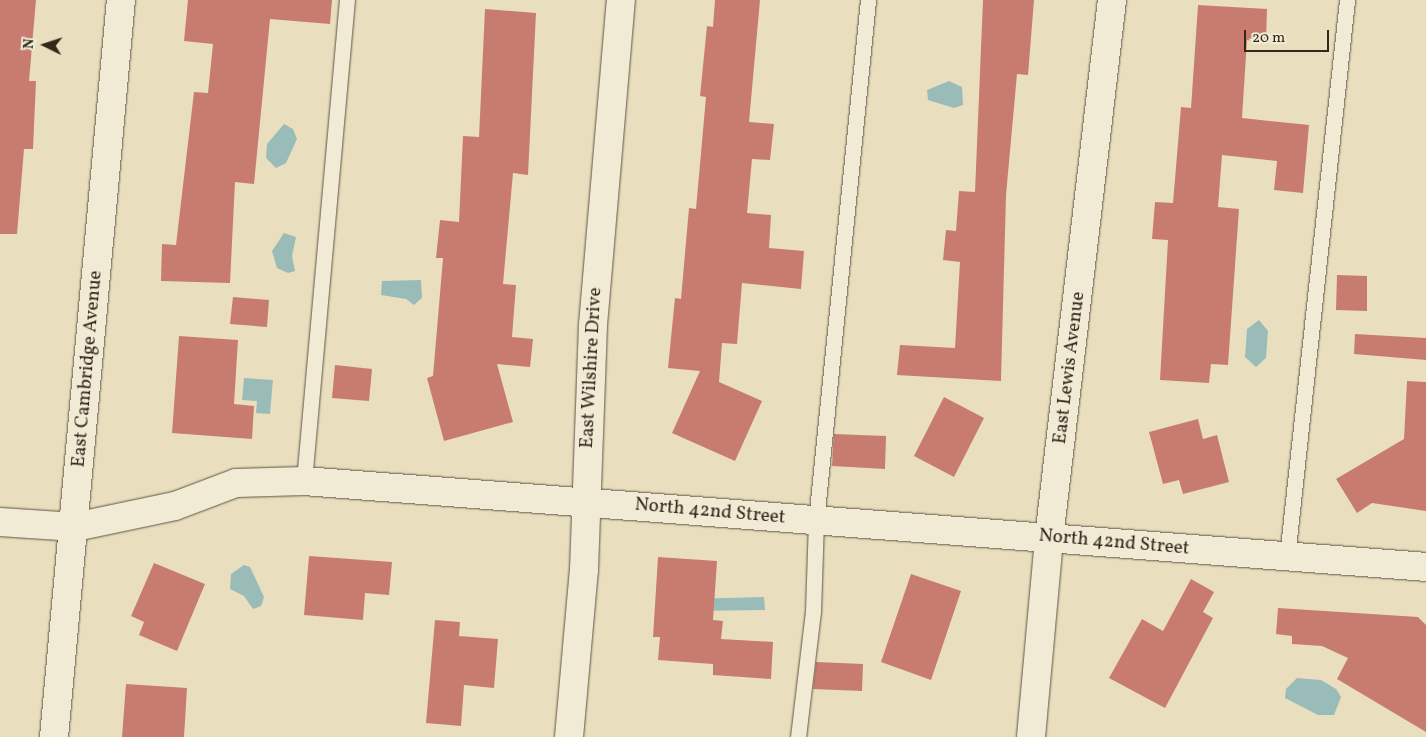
<!DOCTYPE html>
<style>
body{margin:0}
#map{position:relative;width:1426px;height:737px;overflow:hidden;background:#e9dfbf;font-family:Vollkorn,serif}
div>[style]{position:absolute}
.water>*{inset:0;background:#99bcb8}
.building>*{inset:0;background:#c87c70}
.roads{filter:drop-shadow(0 0 1px #605543) drop-shadow(0 0 1px #605543)}
.lane>*{height:15px;margin:-7.5px;padding:0 7.5px;transform-origin:7.5px;border-radius:7.5px;background:#f1ead5}
.street>*{height:28px;margin:-14px;padding:0 14px;transform-origin:14px;border-radius:14px;background:#f1ead5}
span{translate:-50% -50%;white-space:nowrap;text-align:center;line-height:1.15;-webkit-text-stroke:4px #f1ead5;paint-order:stroke}
.street-label{font-size:19px;color:#32271a}
.north{position:absolute;left:20px;top:20px;width:50px;height:50px;-webkit-text-stroke:4px #f1ead5;paint-order:stroke;rotate:274deg;font-size:14px;font-weight:700;line-height:20px;text-align:center;color:#32271a}
.north::after{content:'';display:block;margin:auto;width:18px;height:22px;background:#32271a;clip-path:polygon(50% 0,100% 100%,50% 72%,0 100%)}
.scale{position:absolute;left:1244px;top:30px;width:85px;height:22px;box-sizing:border-box;border:2px solid #32271a;border-top:0;padding-left:6px;font-size:15px;line-height:18px;white-space:nowrap;color:#32271a;-webkit-text-stroke:4px #f1ead5;paint-order:stroke}
</style>
<div id="map">
<div class="water">
<i style="clip-path:polygon(949px 81px,962px 87px,963px 105px,954px 108px,928px 100px,927px 90px)"></i>
<i style="clip-path:polygon(284px 124px,293px 129px,297px 139px,286px 163px,276px 168px,266px 158px,267px 144px)"></i>
<i style="clip-path:polygon(284px 233px,296px 237px,292px 256px,295px 271px,288px 273px,277px 268px,272px 251px)"></i>
<i style="clip-path:polygon(421px 280px,422px 298px,414px 305px,406px 299px,381px 295px,382px 281px)"></i>
<i style="clip-path:polygon(1259px 320px,1268px 331px,1266px 358px,1256px 367px,1245px 357px,1247px 329px)"></i>
<i style="clip-path:polygon(244px 378px,273px 380px,270px 414px,256px 413px,257px 401px,242px 400px)"></i>
<i style="clip-path:polygon(244px 565px,250px 567px,264px 597px,261px 606px,253px 609px,244px 596px,230px 589px,231px 574px)"></i>
<i style="clip-path:polygon(764px 597px,765px 610px,689px 611px,688px 599px)"></i>
<i style="clip-path:polygon(1297px 678px,1321px 680px,1336px 689px,1341px 697px,1334px 715px,1318px 715px,1285px 698px,1286px 689px)"></i>
</div>
<div class="building">
<i style="clip-path:polygon(0 0,36px 0,29px 81px,36px 81px,33px 149px,24px 149px,17px 234px,0 234px)"></i>
<i style="clip-path:polygon(188px 0,332px 0,330px 24px,270px 19px,254px 184px,235px 182px,230px 283px,161px 281px,162px 244px,176px 245px,194px 92px,208px 93px,213px 44px,184px 41px)"></i>
<i style="clip-path:polygon(715px 0,760px 0,749px 122px,774px 124px,770px 160px,752px 159px,747px 213px,771px 215px,769px 248px,804px 251px,801px 289px,742px 283px,737px 344px,722px 343px,719px 382px,762px 401px,735px 461px,672px 433px,700px 371px,668px 368px,675px 298px,681px 299px,689px 208px,696px 209px,706px 97px,700px 96px,707px 26px,713px 27px)"></i>
<i style="clip-path:polygon(983px 0,1034px 0,1028px 75px,1017px 74px,1006px 195px,1001px 381px,897px 375px,900px 345px,955px 348px,960px 262px,943px 260px,946px 230px,956px 231px,959px 191px,975px 192px)"></i>
<i style="clip-path:polygon(1198px 5px,1267px 9px,1266px 42px,1247px 40px,1242px 118px,1309px 125px,1303px 193px,1274px 190px,1277px 161px,1222px 155px,1218px 207px,1239px 209px,1228px 365px,1211px 364px,1209px 383px,1160px 380px,1168px 240px,1152px 239px,1155px 202px,1173px 203px,1181px 107px,1191px 108px)"></i>
<i style="clip-path:polygon(485px 9px,536px 13px,528px 175px,513px 173px,503px 284px,516px 285px,512px 337px,533px 339px,530px 367px,497px 364px,513px 422px,444px 441px,427px 378px,433px 376px,443px 258px,436px 258px,440px 220px,459px 222px,463px 136px,479px 137px)"></i>
<i style="clip-path:polygon(1337px 275px,1367px 276px,1367px 311px,1336px 310px)"></i>
<i style="clip-path:polygon(233px 297px,269px 300px,267px 327px,230px 324px)"></i>
<i style="clip-path:polygon(1355px 334px,1426px 338px,1426px 360px,1354px 354px)"></i>
<i style="clip-path:polygon(179px 336px,238px 340px,234px 404px,254px 406px,252px 439px,172px 433px)"></i>
<i style="clip-path:polygon(335px 365px,372px 369px,369px 401px,332px 398px)"></i>
<i style="clip-path:polygon(1407px 381px,1426px 382px,1426px 511px,1372px 503px,1357px 513px,1336px 479px,1404px 439px)"></i>
<i style="clip-path:polygon(944px 397px,984px 418px,954px 477px,914px 456px)"></i>
<i style="clip-path:polygon(1198px 419px,1203px 439px,1217px 435px,1229px 482px,1183px 494px,1179px 480px,1163px 484px,1149px 432px)"></i>
<i style="clip-path:polygon(834px 434px,886px 436px,885px 469px,832px 466px)"></i>
<i style="clip-path:polygon(309px 556px,392px 562px,389px 595px,365px 593px,363px 620px,304px 615px)"></i>
<i style="clip-path:polygon(658px 557px,717px 561px,713px 620px,723px 621px,721px 639px,773px 642px,771px 679px,713px 675px,713px 664px,658px 660px,660px 637px,653px 637px)"></i>
<i style="clip-path:polygon(154px 563px,205px 584px,177px 651px,139px 635px,144px 622px,131px 616px)"></i>
<i style="clip-path:polygon(911px 574px,961px 591px,931px 680px,881px 662px)"></i>
<i style="clip-path:polygon(1191px 579px,1214px 592px,1203px 612px,1213px 618px,1165px 708px,1109px 678px,1142px 619px,1163px 631px)"></i>
<i style="clip-path:polygon(1278px 608px,1418px 617px,1426px 625px,1426px 732px,1337px 679px,1348px 658px,1322px 646px,1292px 644px,1292px 636px,1276px 634px)"></i>
<i style="clip-path:polygon(435px 620px,460px 622px,459px 636px,498px 639px,494px 688px,464px 685px,461px 726px,426px 723px)"></i>
<i style="clip-path:polygon(816px 662px,863px 664px,862px 691px,813px 689px)"></i>
<i style="clip-path:polygon(126px 684px,187px 688px,184px 737px,122px 737px)"></i>
</div>
<div class="roads">
<div class="lane">
<i style="left:304px;top:481px;width:483px;rotate:-84.9deg"></i>
<i style="left:1287px;top:557px;width:560px;rotate:-83.85deg"></i>
<i style="left:798px;top:737px;width:127px;rotate:-83.2deg"></i>
<i style="left:813px;top:611px;width:90px;rotate:-88.1deg"></i>
<i style="left:816px;top:521px;width:524px;rotate:-84.3deg"></i>
</div>
<div class="street">
<i style="left:0;top:522px;width:75px;rotate:3.8deg"></i>
<i style="left:75px;top:527px;width:102px;rotate:-11.9deg"></i>
<i style="left:175px;top:506px;width:65px;rotate:-20.7deg"></i>
<i style="left:236px;top:483px;width:68px;rotate:-1.7deg"></i>
<i style="left:304px;top:481px;width:1125px;rotate:4.38deg"></i>
<i style="left:54px;top:737px;width:740px;rotate:-84.81deg"></i>
<i style="left:569px;top:737px;width:168px;rotate:-84.9deg"></i>
<i style="left:584px;top:570px;width:245px;rotate:-87.9deg"></i>
<i style="left:593px;top:325px;width:326px;rotate:-85.1deg"></i>
<i style="left:1031px;top:737px;width:200px;rotate:-84.8deg"></i>
<i style="left:1049px;top:538px;width:542px;rotate:-83.32deg"></i>
</div>
</div>
<div class="street-label">
<span style="left:592px;top:368px;rotate:-87deg">East Wilshire Drive</span>
<span style="left:1070px;top:368px;rotate:-83deg">East Lewis Avenue</span>
<span style="left:88px;top:369px;rotate:-85deg">East Cambridge Avenue</span>
<span style="left:710px;top:512px;rotate:5deg">North 42nd Street</span>
<span style="left:1114px;top:543px;rotate:5deg">North 42nd Street</span>
</div>
<div class="north">N</div>
<div class="scale">20 m</div>
</div>
